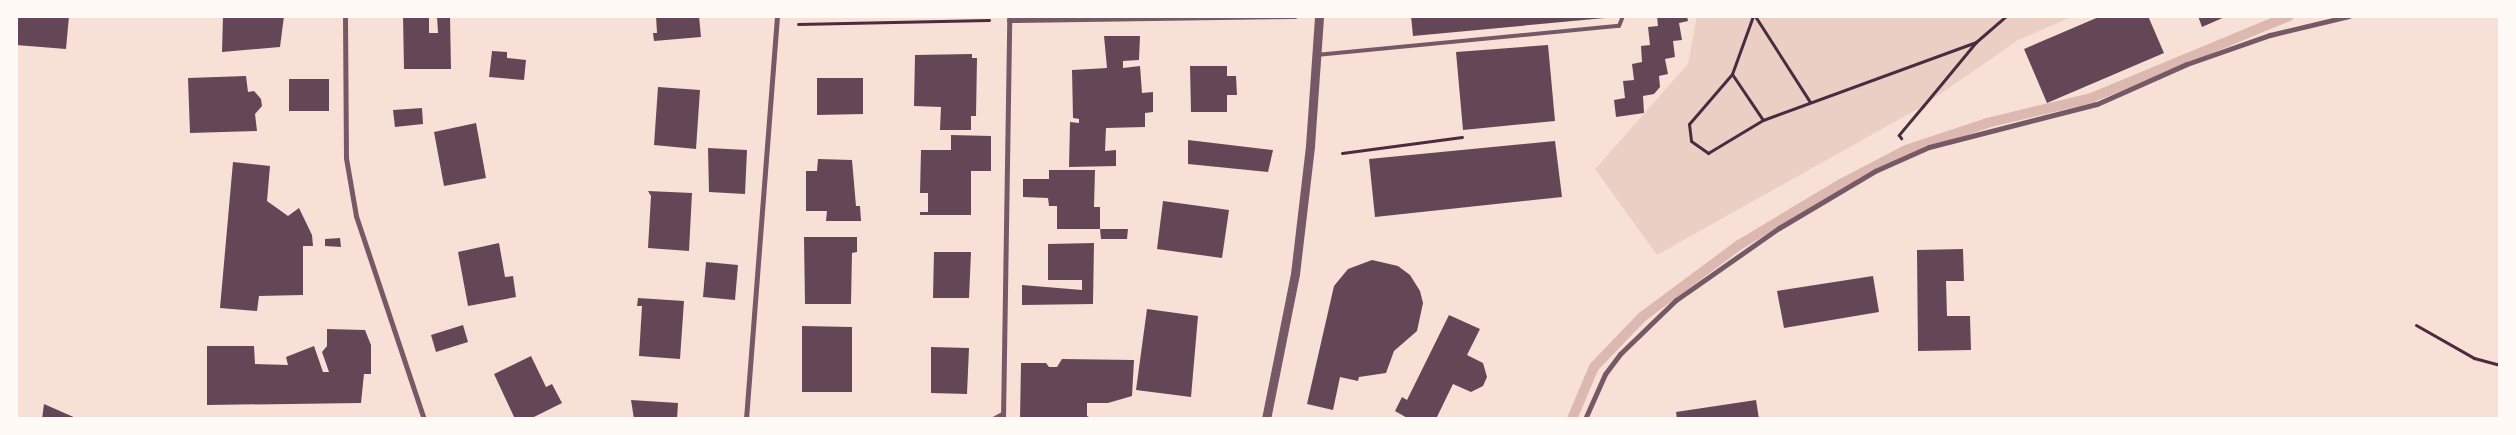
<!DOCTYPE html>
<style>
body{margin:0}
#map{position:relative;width:2516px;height:435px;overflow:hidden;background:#f7e1d7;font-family:"Space Grotesk",sans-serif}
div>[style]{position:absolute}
.green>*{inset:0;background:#ebcfc5}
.stream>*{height:10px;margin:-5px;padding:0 5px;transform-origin:5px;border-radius:5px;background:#dcb8b0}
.building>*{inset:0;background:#644757}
.path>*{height:3px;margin:-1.5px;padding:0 1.5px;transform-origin:1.5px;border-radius:1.5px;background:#4a2c40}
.service>*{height:4px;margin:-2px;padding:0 2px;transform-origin:2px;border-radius:2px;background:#755966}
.minor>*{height:5px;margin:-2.5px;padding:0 2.5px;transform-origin:2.5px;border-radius:2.5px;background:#755966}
.tertiary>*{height:9px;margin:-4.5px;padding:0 4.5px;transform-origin:4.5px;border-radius:4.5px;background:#755966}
span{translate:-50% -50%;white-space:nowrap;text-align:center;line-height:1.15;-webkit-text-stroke:5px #fffaf5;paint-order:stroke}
.frame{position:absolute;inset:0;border:18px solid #fffaf5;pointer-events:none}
</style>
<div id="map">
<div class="green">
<i style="clip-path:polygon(1697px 16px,2074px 16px,2018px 40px,1923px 106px,1657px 255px,1595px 169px,1688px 64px)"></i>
</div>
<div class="stream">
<i style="left:1572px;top:419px;width:56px;rotate:-67.1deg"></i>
<i style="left:1594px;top:367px;width:69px;rotate:-46.2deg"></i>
<i style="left:1642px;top:317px;width:121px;rotate:-36.6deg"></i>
<i style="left:1739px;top:245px;width:119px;rotate:-30.9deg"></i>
<i style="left:1841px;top:184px;width:73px;rotate:-27.6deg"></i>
<i style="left:1906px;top:150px;width:85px;rotate:-18.4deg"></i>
<i style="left:1987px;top:123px;width:107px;rotate:-13.5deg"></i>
<i style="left:2091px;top:98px;width:214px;rotate:-22.5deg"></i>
</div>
<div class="building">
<i style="clip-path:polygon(16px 16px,69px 16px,66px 49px,16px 45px)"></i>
<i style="clip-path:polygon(223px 16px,284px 16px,280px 47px,222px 52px)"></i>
<i style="clip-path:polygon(403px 16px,429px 16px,429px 33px,438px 33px,437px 16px,450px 16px,451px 69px,404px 69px)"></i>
<i style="clip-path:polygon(656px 16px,699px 16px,701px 37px,654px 41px,653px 33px,657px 33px)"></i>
<i style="clip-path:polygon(1411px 16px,1604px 16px,1605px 18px,1413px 36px)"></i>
<i style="clip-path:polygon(1657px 16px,1687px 16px,1688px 21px,1679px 23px,1682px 40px,1673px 41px,1675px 57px,1665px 59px,1668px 74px,1659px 76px,1660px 87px,1654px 94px,1643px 96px,1644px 113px,1616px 117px,1614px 100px,1625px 98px,1623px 81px,1634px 80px,1632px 64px,1642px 62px,1641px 46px,1650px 45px,1648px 27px,1658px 26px)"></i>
<i style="clip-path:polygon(2101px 16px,2148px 16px,2164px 53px,2047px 103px,2024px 49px)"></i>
<i style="clip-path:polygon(2198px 16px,2227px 16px,2202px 27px)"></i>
<i style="clip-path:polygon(1104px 36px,1140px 36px,1139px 60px,1123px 61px,1123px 68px,1140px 66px,1142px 93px,1153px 92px,1153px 112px,1145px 113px,1145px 127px,1106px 128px,1105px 151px,1116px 150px,1116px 166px,1069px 167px,1070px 122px,1079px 123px,1079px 119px,1073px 118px,1072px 70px,1107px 68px)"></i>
<i style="clip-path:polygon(1548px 45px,1555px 121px,1463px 130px,1456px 52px)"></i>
<i style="clip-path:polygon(492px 51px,507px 52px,507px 58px,526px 60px,524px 80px,489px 77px)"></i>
<i style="clip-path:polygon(972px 54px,972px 58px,977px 58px,976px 116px,971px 116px,971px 130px,940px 130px,941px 107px,914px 106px,915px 55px)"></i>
<i style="clip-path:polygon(1190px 66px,1227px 66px,1227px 76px,1236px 76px,1237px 95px,1227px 95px,1227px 112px,1191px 112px)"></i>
<i style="clip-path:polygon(246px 76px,248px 92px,254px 91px,261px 99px,262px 106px,255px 114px,257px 131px,190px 133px,188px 78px)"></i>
<i style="clip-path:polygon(817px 78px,863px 78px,863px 114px,817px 115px)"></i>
<i style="clip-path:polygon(289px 79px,329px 79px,329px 111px,289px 111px)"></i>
<i style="clip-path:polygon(658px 87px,700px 90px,696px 149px,654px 145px)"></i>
<i style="clip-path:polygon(422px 108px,423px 124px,395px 127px,393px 110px)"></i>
<i style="clip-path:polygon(476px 123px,486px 178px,444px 186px,434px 132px)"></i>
<i style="clip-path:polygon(951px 135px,991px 136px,991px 171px,971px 171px,971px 215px,920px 215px,920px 212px,928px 212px,928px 193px,920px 193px,921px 150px,951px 150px)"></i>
<i style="clip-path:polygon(1188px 140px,1273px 150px,1268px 172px,1188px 164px)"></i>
<i style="clip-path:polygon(1555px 141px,1562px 197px,1375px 217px,1369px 159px)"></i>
<i style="clip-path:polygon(708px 148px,747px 150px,745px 194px,709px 192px)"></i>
<i style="clip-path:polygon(818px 159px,852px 160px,856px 206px,860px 206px,861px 221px,826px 221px,827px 211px,806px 211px,806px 171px,817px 171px)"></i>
<i style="clip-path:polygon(233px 162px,270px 166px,267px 201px,288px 216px,299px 208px,312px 235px,313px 246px,303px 246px,303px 295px,259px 296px,257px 311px,220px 308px)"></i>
<i style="clip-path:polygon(1049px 170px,1095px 170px,1094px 207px,1100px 207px,1100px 229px,1128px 229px,1127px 239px,1101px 239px,1100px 229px,1057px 229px,1057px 206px,1049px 206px,1048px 198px,1023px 197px,1023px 179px,1049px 179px)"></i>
<i style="clip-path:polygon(648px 191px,692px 193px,689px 251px,648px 248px,651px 196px)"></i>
<i style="clip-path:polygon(1163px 201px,1229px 210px,1222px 258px,1157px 249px)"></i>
<i style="clip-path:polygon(804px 237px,857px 237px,857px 252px,852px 253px,851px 304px,805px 304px)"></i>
<i style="clip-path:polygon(340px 238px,341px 247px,325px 246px,325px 239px)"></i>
<i style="clip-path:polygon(499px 243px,505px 277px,513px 276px,516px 297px,468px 306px,458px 252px)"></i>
<i style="clip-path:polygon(1094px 243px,1093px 304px,1022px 305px,1022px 285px,1082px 290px,1082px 280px,1048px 280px,1048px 244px)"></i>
<i style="clip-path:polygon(1963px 249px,1964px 281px,1946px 281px,1947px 316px,1970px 316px,1971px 350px,1918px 351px,1917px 250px)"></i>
<i style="clip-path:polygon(934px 252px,971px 252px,969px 298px,933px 298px)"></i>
<i style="clip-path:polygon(1372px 260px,1398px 266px,1410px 275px,1420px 291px,1423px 303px,1417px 331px,1394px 351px,1386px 373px,1359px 377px,1358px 381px,1340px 377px,1333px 410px,1307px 404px,1334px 286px,1348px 269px)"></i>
<i style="clip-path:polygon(706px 262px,738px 265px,735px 300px,703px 297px)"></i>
<i style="clip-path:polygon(1873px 276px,1879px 312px,1784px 328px,1777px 291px)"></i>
<i style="clip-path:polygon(638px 298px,684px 301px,680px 359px,639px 356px,642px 306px,637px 306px)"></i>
<i style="clip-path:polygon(1147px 309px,1198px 316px,1191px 397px,1136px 390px)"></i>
<i style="clip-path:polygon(1449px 315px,1480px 329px,1467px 355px,1483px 363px,1487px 377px,1483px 386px,1471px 392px,1453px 384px,1436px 419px,1409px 419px,1395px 411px,1402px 397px,1407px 400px)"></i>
<i style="clip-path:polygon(463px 325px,468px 342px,436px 352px,431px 335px)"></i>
<i style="clip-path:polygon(802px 326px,852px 327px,852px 392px,802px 392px)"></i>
<i style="clip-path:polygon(327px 329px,365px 330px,371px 345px,371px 374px,364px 374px,361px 403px,207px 405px,207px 346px,254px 346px,255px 364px,288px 365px,286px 357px,314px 346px,323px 372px,329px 372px,322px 352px,327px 346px)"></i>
<i style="clip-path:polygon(931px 347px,969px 348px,967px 394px,931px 393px)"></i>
<i style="clip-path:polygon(531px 356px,546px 387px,552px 384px,562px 403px,530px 419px,515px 419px,494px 374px)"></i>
<i style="clip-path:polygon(1062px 359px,1134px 360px,1132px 396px,1108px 403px,1087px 403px,1087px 416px,1093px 419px,1020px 419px,1021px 363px,1046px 363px,1049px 367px,1057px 367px)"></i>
<i style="clip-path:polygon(631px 400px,678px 403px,677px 419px,634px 419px)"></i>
<i style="clip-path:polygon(1756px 400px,1759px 419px,1677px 419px,1676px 412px)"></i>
<i style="clip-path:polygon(44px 404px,78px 419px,42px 419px)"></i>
</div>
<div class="path">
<i style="left:1753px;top:16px;width:62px;rotate:109.9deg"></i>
<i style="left:1732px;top:74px;width:66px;rotate:130.7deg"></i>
<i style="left:1689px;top:124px;width:17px;rotate:83deg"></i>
<i style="left:1691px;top:141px;width:21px;rotate:35deg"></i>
<i style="left:1708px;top:153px;width:64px;rotate:-31deg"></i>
<i style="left:1763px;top:120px;width:227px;rotate:-20.1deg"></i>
<i style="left:1976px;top:42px;width:83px;rotate:129.6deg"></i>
<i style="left:1923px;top:106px;width:38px;rotate:130deg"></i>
<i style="left:1899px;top:135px;width:4px;rotate:56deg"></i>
<i style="left:1755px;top:16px;width:102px;rotate:57.4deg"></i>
<i style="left:798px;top:24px;width:191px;rotate:-1.2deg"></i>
<i style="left:1976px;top:42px;width:40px;rotate:-41deg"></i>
<i style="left:1732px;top:74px;width:55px;rotate:56deg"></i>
<i style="left:1342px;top:153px;width:121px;rotate:-7.6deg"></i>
<i style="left:2416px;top:325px;width:67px;rotate:29.6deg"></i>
<i style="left:2474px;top:358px;width:27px;rotate:15deg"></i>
</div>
<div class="service">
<i style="left:1316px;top:55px;width:304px;rotate:-5.5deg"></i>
<i style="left:1619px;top:26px;width:11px;rotate:-68deg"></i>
</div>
<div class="minor">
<i style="left:345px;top:16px;width:142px;rotate:89.6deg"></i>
<i style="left:346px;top:158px;width:59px;rotate:80.2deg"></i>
<i style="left:356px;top:216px;width:214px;rotate:71.5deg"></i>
<i style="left:1009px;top:20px;width:286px;rotate:-0.8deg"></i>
<i style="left:746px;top:419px;width:404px;rotate:-85.6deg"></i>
<i style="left:993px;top:419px;width:10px;rotate:-29deg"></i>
<i style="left:1003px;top:419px;width:403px;rotate:-89.1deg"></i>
<i style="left:1585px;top:419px;width:49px;rotate:-66deg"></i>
<i style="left:1605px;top:374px;width:25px;rotate:-53deg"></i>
<i style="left:1620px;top:354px;width:78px;rotate:-44deg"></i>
<i style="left:1676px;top:300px;width:126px;rotate:-35deg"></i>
<i style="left:1779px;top:228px;width:112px;rotate:-30.7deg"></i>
<i style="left:1875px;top:171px;width:59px;rotate:-24deg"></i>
<i style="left:1929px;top:147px;width:173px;rotate:-14.4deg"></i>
<i style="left:2097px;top:104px;width:98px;rotate:-24deg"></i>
<i style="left:2187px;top:64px;width:88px;rotate:-19.3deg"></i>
<i style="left:2270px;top:35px;width:81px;rotate:-13.5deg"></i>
</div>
<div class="tertiary">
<i style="left:1266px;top:419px;width:148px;rotate:-78.7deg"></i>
<i style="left:1295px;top:274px;width:129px;rotate:-83.3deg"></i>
<i style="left:1310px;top:146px;width:130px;rotate:-86deg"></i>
</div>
<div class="frame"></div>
</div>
